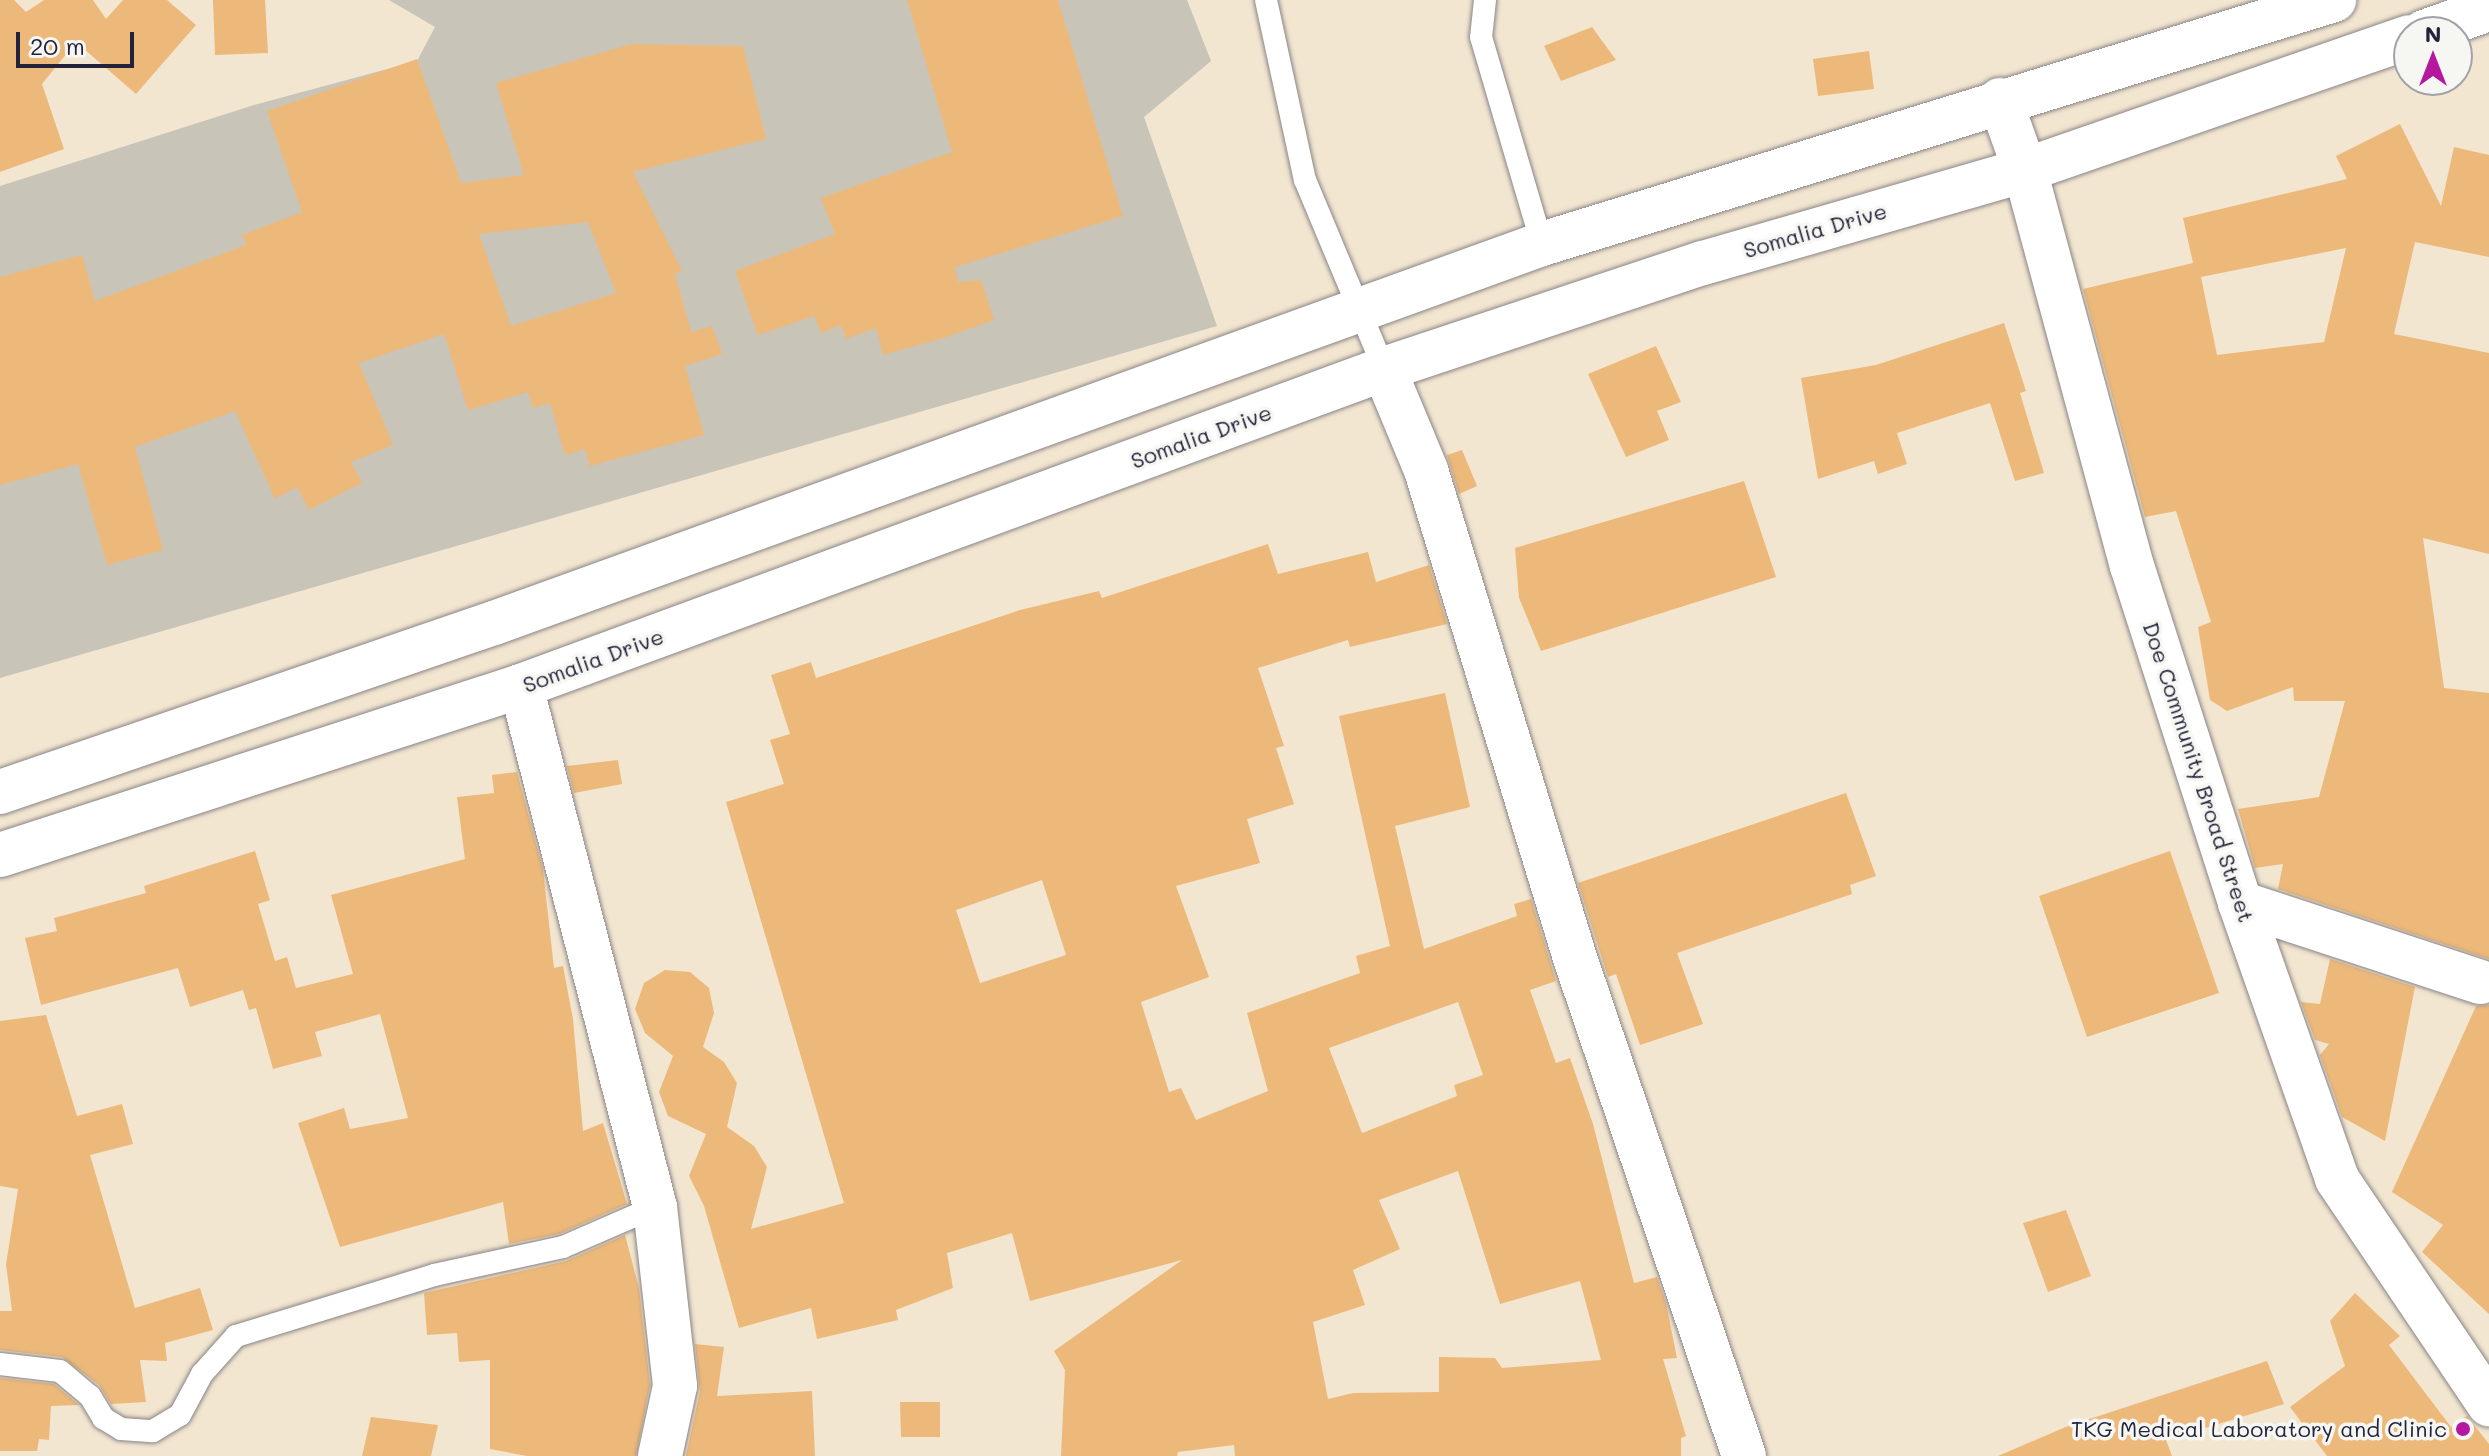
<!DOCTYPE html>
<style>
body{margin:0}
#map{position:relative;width:2489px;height:1456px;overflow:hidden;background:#f2e6d0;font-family:Mali,sans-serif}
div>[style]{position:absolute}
.industrial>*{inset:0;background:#c9c4b8}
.building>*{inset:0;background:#edb97a}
.roads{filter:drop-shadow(0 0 2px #8a8486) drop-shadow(0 0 2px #8a8486)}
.service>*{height:22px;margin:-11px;padding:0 11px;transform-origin:11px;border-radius:11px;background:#fff}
.minor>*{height:44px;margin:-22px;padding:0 22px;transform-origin:22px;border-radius:22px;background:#fff}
.primary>*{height:44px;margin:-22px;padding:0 22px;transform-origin:22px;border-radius:22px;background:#fff}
.dots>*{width:22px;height:22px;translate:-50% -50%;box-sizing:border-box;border:4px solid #f6f6f2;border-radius:50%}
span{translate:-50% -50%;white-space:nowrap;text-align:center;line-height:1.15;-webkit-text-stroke:7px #f6f6f2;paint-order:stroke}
.street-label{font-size:22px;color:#22223b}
.poi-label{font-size:22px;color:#22223b}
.right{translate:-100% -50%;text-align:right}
.north{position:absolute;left:2393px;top:16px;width:80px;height:80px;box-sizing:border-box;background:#f6f6f2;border:2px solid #a1a1a9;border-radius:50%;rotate:0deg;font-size:22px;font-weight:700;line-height:32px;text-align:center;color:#22223b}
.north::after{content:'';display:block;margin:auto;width:28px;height:36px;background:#b5179e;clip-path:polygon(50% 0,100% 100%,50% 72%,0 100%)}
.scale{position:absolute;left:16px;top:32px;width:118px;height:36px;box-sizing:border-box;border:4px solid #22223b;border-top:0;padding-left:10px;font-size:24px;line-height:28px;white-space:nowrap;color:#22223b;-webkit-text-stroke:6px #f6f6f2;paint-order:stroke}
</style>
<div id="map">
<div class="industrial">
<i style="clip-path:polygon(389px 0,1187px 0,1211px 61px,1144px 117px,1217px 326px,0 678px,0 186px,254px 105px,417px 61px,435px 27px)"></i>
</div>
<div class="building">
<i style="clip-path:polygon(0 0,14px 0,26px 12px,44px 0,93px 0,106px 19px,123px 0,167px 0,196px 25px,136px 94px,76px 42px,42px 84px,64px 149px,0 172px)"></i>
<i style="clip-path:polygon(213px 0,265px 0,268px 53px,215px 55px)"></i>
<i style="clip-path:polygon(907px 0,1058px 0,1123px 216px,955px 267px,958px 282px,981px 280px,994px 320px,941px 339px,883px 355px,876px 328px,846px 339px,841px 325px,821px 333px,814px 316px,758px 335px,735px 271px,835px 234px,821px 198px,952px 152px)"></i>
<i style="clip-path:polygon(1592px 27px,1616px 60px,1561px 81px,1544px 46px)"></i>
<i style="clip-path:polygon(evenodd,631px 44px,743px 46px,766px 139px,633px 172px,682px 271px,675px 274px,691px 332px,712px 326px,722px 354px,685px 366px,704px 435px,590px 466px,585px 449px,565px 455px,550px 403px,533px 408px,528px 392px,468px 410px,444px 334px,359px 363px,393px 445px,351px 462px,362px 483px,309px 510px,297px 487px,275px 499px,235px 411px,135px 447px,163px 550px,107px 565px,78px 464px,0 485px,0 277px,82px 255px,95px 301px,246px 245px,242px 235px,302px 212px,267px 111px,417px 59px,461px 183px,524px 175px,496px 83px,631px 44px,588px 222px,616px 293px,511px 326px,479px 234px,588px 222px)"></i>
<i style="clip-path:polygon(1869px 51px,1874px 89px,1818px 96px,1813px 59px)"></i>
<i style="clip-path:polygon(evenodd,2400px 124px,2441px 206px,2454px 147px,2489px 155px,2489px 257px,2415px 242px,2394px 334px,2489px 353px,2489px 554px,2423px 538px,2444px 688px,2489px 693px,2489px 959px,2278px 889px,2283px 864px,2255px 868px,2238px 809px,2319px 797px,2345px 701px,2294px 701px,2293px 687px,2227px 711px,2210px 700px,2198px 627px,2211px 622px,2176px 511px,2145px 517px,2083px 289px,2193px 263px,2183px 218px,2347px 179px,2336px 156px,2400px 124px,2346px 248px,2324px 342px,2217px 355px,2201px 277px,2346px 248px)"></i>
<i style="clip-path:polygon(2004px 323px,2026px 391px,2020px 393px,2044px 473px,2015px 481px,1990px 403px,1897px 433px,1907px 464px,1878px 474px,1874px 461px,1818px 479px,1801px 378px,1876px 365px)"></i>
<i style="clip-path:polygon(1656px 346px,1681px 402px,1657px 411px,1669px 440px,1626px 457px,1588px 374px)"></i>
<i style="clip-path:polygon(1462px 450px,1477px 486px,1459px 494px,1447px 455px)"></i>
<i style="clip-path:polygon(1744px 481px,1776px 577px,1541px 651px,1519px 598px,1515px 548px)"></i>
<i style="clip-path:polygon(evenodd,1268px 544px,1278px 574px,1368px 552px,1376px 582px,1429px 565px,1447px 624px,1350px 647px,1348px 640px,1258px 668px,1284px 746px,1276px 748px,1294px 804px,1247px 819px,1260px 863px,1176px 886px,1209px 977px,1141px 1002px,1169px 1092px,1181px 1088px,1196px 1120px,1268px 1091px,1247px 1013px,1360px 973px,1356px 956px,1390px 946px,1339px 716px,1445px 693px,1470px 807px,1395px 826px,1424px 949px,1517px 916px,1514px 904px,1531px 899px,1556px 981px,1530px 990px,1556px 1063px,1570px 1058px,1593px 1124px,1634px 1283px,1657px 1277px,1666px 1303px,1677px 1358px,1663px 1359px,1686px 1436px,1681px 1438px,1681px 1456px,1235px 1456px,1234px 1445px,1178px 1452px,1177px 1456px,1061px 1456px,1065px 1370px,1054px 1351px,1182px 1260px,1030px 1301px,1012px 1233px,947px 1253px,953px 1288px,896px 1310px,898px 1320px,817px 1339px,811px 1308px,739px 1328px,704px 1206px,689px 1176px,706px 1134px,668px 1116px,659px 1092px,673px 1056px,645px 1033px,635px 1009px,644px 983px,665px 970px,690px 972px,709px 988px,714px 1013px,703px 1047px,724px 1062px,737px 1083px,727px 1127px,754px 1146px,767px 1167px,751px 1229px,844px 1203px,726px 802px,784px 784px,770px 740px,790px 734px,771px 675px,811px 662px,816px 678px,1020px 610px,1099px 591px,1102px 598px,1268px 544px,1042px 880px,1066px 955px,980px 983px,956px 910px,1042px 880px,1268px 544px,1458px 1002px,1483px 1075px,1454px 1085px,1457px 1096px,1362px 1133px,1329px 1048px,1458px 1002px,1268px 544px,1458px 1171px,1500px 1304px,1580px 1281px,1601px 1360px,1502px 1368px,1495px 1358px,1439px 1357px,1439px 1392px,1353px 1393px,1328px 1399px,1313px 1322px,1365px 1305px,1353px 1270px,1400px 1249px,1379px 1200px,1458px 1171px)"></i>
<i style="clip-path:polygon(618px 760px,622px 784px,574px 793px,567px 766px)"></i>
<i style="clip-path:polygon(517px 772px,543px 870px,554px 968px,563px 966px,573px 1019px,583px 1131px,603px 1123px,627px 1204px,559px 1234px,509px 1244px,503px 1202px,340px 1247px,298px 1123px,344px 1108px,350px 1129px,408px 1118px,380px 1014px,315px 1032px,322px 1056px,273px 1069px,256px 1008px,249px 1010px,243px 990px,190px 1007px,178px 968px,41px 1005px,25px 938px,57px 931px,54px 918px,146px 893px,144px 886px,255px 851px,270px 900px,258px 904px,275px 961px,287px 957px,296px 988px,353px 974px,331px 895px,465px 859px,457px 797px,494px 793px,492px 775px)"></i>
<i style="clip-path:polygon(1846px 793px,1876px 876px,1850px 885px,1852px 894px,1677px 953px,1703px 1024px,1640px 1045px,1616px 974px,1608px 977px,1578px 883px)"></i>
<i style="clip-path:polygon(2170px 851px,2219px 993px,2087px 1037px,2039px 896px)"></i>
<i style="clip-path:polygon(2330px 959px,2415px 987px,2385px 1141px,2342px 1117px,2320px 1055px,2329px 1044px,2315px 1040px,2301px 1002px,2320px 1004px)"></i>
<i style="clip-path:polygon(2489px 1005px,2489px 1314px,2422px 1252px,2443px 1225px,2392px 1192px,2476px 1006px)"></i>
<i style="clip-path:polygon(46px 1015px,77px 1116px,122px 1104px,133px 1144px,90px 1155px,135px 1308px,200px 1288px,213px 1330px,165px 1343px,167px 1361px,140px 1360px,146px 1402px,111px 1404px,99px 1385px,62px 1357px,0 1350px,0 1311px,12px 1311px,6px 1264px,18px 1189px,0 1186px,0 1021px)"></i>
<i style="clip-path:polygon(2066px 1210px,2091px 1276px,2048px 1292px,2023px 1223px)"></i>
<i style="clip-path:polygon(625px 1235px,639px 1288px,650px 1385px,636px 1456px,527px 1456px,490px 1449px,490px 1360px,459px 1362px,457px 1333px,427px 1335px,424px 1293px,566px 1261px)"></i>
<i style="clip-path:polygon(2355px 1293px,2400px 1336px,2389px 1345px,2451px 1427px,2467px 1416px,2489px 1444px,2489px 1456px,2327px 1456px,2290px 1407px,2345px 1366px,2330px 1321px)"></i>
<i style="clip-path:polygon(695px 1344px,724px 1347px,717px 1396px,812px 1391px,815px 1456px,686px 1456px,700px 1391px)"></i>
<i style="clip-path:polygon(2267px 1361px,2284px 1404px,2166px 1440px,2172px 1456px,1998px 1456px,2068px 1426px)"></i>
<i style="clip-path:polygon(0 1378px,54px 1384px,79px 1405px,51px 1406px,49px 1440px,39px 1439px,37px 1451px,0 1451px)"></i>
<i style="clip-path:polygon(900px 1402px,940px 1402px,940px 1437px,901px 1437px)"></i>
<i style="clip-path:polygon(371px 1417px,438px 1425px,431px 1456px,362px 1456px)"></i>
</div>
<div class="roads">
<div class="service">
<i style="left:1266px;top:0;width:184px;rotate:77.8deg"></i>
<i style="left:1305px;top:180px;width:205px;rotate:67.3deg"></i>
<i style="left:1485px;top:0;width:37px;rotate:96deg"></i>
<i style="left:1481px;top:37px;width:216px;rotate:73.6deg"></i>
<i style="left:0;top:1364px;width:60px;rotate:6.7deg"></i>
<i style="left:60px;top:1371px;width:39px;rotate:40deg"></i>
<i style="left:90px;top:1396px;width:26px;rotate:59deg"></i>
<i style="left:103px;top:1418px;width:21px;rotate:31deg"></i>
<i style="left:121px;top:1429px;width:32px;rotate:4deg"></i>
<i style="left:153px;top:1431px;width:31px;rotate:-31deg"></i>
<i style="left:180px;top:1415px;width:47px;rotate:-61.8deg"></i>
<i style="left:202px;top:1374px;width:51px;rotate:-48.2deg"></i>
<i style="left:236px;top:1336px;width:207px;rotate:-17.1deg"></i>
<i style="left:434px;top:1275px;width:132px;rotate:-12.2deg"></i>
<i style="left:563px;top:1247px;width:100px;rotate:-23.5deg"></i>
</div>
<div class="minor">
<i style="left:2000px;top:100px;width:74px;rotate:70.3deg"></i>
<i style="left:2025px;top:170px;width:410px;rotate:74.9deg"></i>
<i style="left:2132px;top:566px;width:354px;rotate:72.2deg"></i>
<i style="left:2240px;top:903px;width:293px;rotate:70.6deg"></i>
<i style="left:2337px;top:1179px;width:272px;rotate:56deg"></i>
<i style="left:1384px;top:369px;width:109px;rotate:67.4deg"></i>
<i style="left:1426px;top:470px;width:510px;rotate:73.02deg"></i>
<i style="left:1575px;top:958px;width:526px;rotate:71.25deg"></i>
<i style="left:521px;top:686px;width:538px;rotate:75.58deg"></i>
<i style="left:655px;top:1207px;width:180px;rotate:83.6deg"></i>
<i style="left:675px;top:1386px;width:72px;rotate:102.1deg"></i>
<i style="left:2240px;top:903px;width:253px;rotate:18.2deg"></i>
</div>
<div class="primary">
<i style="left:2424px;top:32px;width:69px;rotate:-19.5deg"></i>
<i style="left:0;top:792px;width:522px;rotate:-18.89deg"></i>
<i style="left:494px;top:623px;width:1114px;rotate:-19.88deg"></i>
<i style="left:1542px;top:244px;width:829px;rotate:-17.12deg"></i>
<i style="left:0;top:855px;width:548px;rotate:-17.97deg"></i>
<i style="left:521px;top:686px;width:919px;rotate:-20.17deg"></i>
<i style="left:1384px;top:369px;width:336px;rotate:-18.4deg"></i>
<i style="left:1703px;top:263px;width:335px;rotate:-16.1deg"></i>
<i style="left:2025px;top:170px;width:406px;rotate:-19.1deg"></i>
</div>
</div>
<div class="dots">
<i style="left:2463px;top:1429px;background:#b5179e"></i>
</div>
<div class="street-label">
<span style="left:1815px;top:230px;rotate:-16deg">Somalia Drive</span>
<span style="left:1201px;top:436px;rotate:-20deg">Somalia Drive</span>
<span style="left:593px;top:660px;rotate:-20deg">Somalia Drive</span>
<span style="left:2199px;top:772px;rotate:72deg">Doe Community Broad Street</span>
</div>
<div class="poi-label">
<span class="right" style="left:2447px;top:1429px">TKG Medical Laboratory and Clinic</span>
</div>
<div class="north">N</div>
<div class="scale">20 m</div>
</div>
